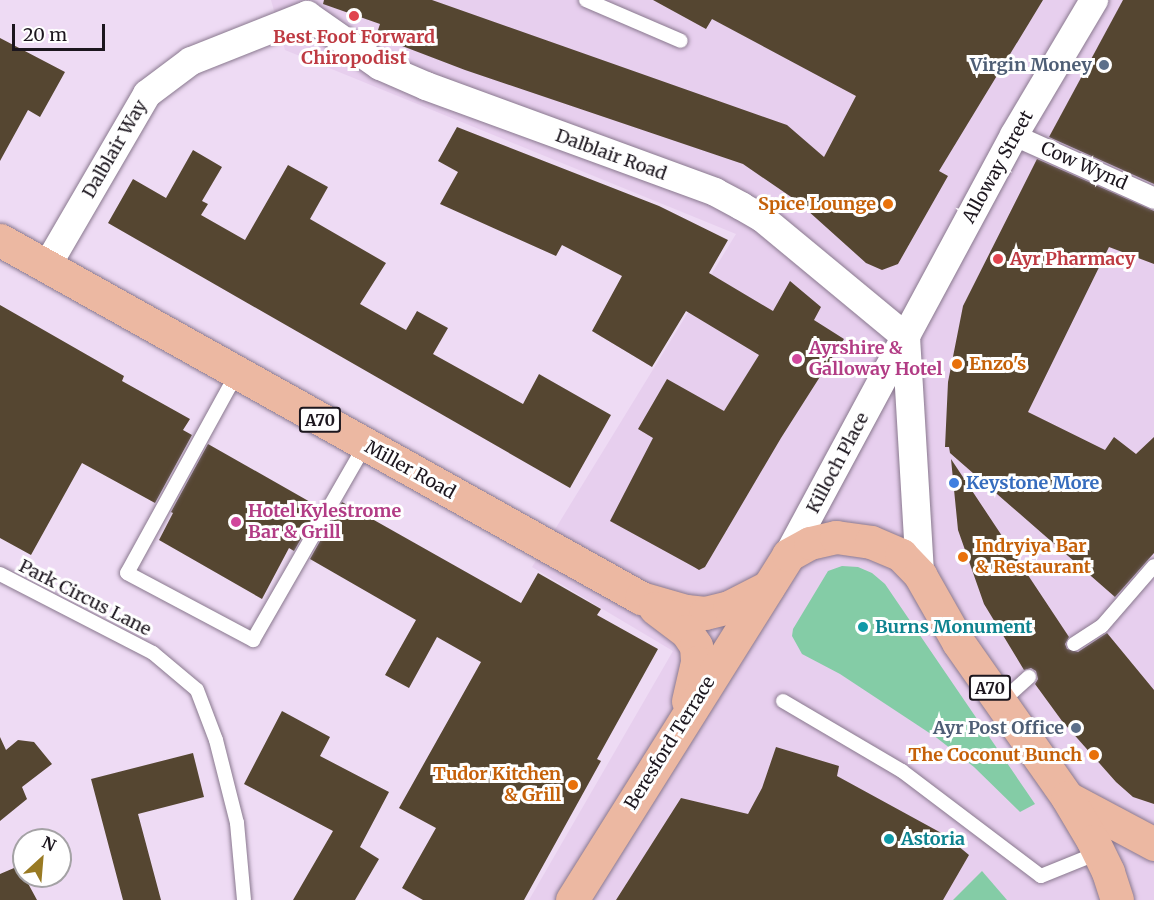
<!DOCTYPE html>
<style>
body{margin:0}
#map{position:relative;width:1154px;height:900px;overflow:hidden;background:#eedbf4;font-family:Merriweather,serif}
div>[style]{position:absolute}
.built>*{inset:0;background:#e7cfee}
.green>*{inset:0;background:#84cca6}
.building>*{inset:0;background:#554631}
.roads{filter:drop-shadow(0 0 2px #89788e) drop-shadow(0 0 2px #89788e)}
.service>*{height:14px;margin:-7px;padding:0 7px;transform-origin:7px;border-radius:7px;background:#fff}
.pedestrian>*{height:21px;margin:-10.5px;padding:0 10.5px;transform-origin:10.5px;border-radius:10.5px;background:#fff}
.minor>*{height:28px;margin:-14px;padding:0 14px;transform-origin:14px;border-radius:14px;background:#fff}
.primary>*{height:33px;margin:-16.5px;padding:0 16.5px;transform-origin:16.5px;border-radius:16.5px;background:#ecb8a2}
.dots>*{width:16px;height:16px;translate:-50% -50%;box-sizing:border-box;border:3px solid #fff;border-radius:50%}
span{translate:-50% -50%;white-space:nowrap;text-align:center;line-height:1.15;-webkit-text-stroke:6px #fff;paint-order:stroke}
.shield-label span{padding:2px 4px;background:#fff;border:2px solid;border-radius:4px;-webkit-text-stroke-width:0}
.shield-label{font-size:16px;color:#1c161e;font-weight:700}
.health-label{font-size:18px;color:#be3a42;font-weight:700}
.left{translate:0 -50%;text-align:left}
.service-label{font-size:18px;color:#4e5e75;font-weight:700}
.right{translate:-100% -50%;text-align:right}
.street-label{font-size:18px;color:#1c161e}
.food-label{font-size:18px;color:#c56008;font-weight:700}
.hotel-label{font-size:18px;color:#b23c85;font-weight:700}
.shop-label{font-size:18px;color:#366cbe;font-weight:700}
.culture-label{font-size:18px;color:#0d838f;font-weight:700}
.north{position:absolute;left:12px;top:828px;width:60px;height:60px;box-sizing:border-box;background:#fff;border:2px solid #a4a2a5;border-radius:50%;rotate:26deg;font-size:16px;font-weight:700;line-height:24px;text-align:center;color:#1c161e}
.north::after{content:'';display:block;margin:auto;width:21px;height:27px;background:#997a23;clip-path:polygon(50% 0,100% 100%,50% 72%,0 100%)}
.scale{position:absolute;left:12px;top:24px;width:93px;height:27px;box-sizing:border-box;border:3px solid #1c161e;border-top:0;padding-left:8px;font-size:18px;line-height:21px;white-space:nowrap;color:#1c161e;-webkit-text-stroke:4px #fff;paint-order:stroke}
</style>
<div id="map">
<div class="built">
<i style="clip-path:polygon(271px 0,1154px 0,1154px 900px,529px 900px,673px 651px,532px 567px,736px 234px,285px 50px)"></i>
</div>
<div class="green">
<i style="clip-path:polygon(842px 566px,858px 567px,872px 573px,885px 584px,1035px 804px,1020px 812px,974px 767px,937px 738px,840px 674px,802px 654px,792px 636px,793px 629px,828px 571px)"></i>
<i style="clip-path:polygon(982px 871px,1007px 900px,953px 900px)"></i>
</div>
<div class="building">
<i style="clip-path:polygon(324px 0,432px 0,787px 125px,824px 157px,856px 96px,712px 19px,706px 29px,653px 0,1043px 0,939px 171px,948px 176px,898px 264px,882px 270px,866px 263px,797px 201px,743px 164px,465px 70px,376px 36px,380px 24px,323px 4px)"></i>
<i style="clip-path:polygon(1123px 0,1154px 0,1154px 184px,1049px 137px)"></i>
<i style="clip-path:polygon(0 38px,65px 72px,40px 117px,28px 110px,0 161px)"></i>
<i style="clip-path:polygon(457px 127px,659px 206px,728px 240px,709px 273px,773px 311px,790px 281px,821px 307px,814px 320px,844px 339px,781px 438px,705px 567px,699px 570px,694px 567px,610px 521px,653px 438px,638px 429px,667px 379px,724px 411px,759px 355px,686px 311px,652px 367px,592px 331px,622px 276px,562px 245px,556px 256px,440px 204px,458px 172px,438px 161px)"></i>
<i style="clip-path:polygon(193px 150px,222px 167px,202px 201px,208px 204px,201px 215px,245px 240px,288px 165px,328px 187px,310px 219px,386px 263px,360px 304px,406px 330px,417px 311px,448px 328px,433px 354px,523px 404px,539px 374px,611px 415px,570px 488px,108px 223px,133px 179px,166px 198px)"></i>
<i style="clip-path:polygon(1037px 159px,1154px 211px,1154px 264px,1109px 247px,1028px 412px,1105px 450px,1114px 437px,1136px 454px,1154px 437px,1154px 553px,1115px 597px,950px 453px,949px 447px,945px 447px,948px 382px,963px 306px)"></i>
<i style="clip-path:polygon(0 305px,124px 376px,122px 381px,190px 419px,183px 430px,192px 435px,155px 503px,82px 463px,31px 555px,0 538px)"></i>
<i style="clip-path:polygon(208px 444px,319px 507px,294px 551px,289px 548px,262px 599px,159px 540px,173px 513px,171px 512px)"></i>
<i style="clip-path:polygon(951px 459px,1069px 637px,1065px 644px,1067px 649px,1078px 652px,1107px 633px,1154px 690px,1154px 804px,1133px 797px,1116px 782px,1062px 721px,1035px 684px,1038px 679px,1036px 671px,1031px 668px,1024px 670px,984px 604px,958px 530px)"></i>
<i style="clip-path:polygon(342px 502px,521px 603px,538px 573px,601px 609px,597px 615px,658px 649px,597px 759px,601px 761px,524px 900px,423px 900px,402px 888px,436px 828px,399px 808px,481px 662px,437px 637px,409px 688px,385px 675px,416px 620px,310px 559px)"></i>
<i style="clip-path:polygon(282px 711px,330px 737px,320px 756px,389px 792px,360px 847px,379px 859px,355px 900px,293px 900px,333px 831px,244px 784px)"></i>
<i style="clip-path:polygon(0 737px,6px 750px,18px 740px,34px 742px,52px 764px,22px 787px,27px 799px,0 821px)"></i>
<i style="clip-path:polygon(776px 747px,839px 766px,837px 776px,945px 835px,969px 855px,943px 900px,616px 900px,681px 798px,748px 814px,762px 788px)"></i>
<i style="clip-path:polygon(193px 753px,204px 797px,138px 814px,161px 900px,123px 900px,91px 779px)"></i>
<i style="clip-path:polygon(21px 865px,24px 876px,37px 900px,0 900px,0 874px)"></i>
</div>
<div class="roads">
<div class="service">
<i style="left:586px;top:0;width:103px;rotate:23.3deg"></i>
<i style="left:237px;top:373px;width:228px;rotate:118.8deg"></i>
<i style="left:127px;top:573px;width:143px;rotate:28deg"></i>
<i style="left:253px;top:640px;width:225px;rotate:-60.1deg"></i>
<i style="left:0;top:574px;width:172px;rotate:27.3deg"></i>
<i style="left:153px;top:653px;width:57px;rotate:40.1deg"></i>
<i style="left:197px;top:690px;width:53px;rotate:69.2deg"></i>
<i style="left:216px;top:740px;width:86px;rotate:75.8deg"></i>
<i style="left:237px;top:823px;width:77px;rotate:84.8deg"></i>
<i style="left:1074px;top:644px;width:33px;rotate:-33deg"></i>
<i style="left:1102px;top:626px;width:79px;rotate:-49.1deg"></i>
<i style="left:783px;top:701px;width:138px;rotate:30.5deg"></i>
<i style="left:902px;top:771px;width:174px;rotate:37.1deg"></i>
<i style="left:1041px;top:876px;width:64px;rotate:-22.1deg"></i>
<i style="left:1000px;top:703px;width:39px;rotate:-42deg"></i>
</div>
<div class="pedestrian">
<i style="left:1014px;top:135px;width:154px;rotate:24.2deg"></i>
</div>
<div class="minor">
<i style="left:307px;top:15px;width:89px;rotate:34.9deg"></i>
<i style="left:380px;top:66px;width:50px;rotate:23.5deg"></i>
<i style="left:426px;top:86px;width:308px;rotate:20.1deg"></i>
<i style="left:715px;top:192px;width:30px;rotate:28deg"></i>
<i style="left:741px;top:206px;width:24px;rotate:30deg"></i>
<i style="left:762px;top:218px;width:187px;rotate:39.6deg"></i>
<i style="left:47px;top:266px;width:199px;rotate:-59.8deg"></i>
<i style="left:147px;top:94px;width:55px;rotate:-36.9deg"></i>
<i style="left:191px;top:61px;width:125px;rotate:-21.6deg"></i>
<i style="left:906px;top:337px;width:238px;rotate:86.6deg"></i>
<i style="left:788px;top:555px;width:477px;rotate:-61.7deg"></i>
<i style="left:1014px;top:135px;width:157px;rotate:-59.3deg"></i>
</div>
<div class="primary">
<i style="left:0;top:240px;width:734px;rotate:29.18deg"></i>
<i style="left:641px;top:598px;width:47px;rotate:16.1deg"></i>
<i style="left:686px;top:611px;width:19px;rotate:6deg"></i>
<i style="left:705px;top:613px;width:25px;rotate:-14deg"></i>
<i style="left:729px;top:607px;width:44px;rotate:-27.1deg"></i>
<i style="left:655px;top:608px;width:39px;rotate:37deg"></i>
<i style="left:686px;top:631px;width:18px;rotate:56deg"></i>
<i style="left:696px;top:646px;width:16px;rotate:86deg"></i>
<i style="left:697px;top:662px;width:40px;rotate:103deg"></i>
<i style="left:1068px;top:798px;width:98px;rotate:28.1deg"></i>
<i style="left:572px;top:900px;width:407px;rotate:-57.9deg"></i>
<i style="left:788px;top:555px;width:25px;rotate:-29deg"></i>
<i style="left:810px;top:543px;width:27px;rotate:-13deg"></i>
<i style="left:836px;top:537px;width:35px;rotate:8deg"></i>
<i style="left:871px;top:542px;width:33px;rotate:23deg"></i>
<i style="left:901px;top:555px;width:28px;rotate:46deg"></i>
<i style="left:920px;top:575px;width:77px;rotate:60.4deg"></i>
<i style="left:958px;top:642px;width:189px;rotate:54.9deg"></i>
<i style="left:1067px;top:797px;width:51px;rotate:59.4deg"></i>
<i style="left:1093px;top:841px;width:34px;rotate:64deg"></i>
<i style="left:1108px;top:872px;width:29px;rotate:72deg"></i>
</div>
</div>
<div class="dots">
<i style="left:354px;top:16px;background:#e0444e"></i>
<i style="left:1104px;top:65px;background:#5c6f8a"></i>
<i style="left:888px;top:204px;background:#e8710a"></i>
<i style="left:998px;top:259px;background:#e0444e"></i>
<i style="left:797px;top:359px;background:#d1479c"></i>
<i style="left:957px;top:364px;background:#e8710a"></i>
<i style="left:954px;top:483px;background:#3f7fe0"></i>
<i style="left:236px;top:522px;background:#d1479c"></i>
<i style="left:963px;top:557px;background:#e8710a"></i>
<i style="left:863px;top:627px;background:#0f9aa8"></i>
<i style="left:1076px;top:728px;background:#5c6f8a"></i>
<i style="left:1094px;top:755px;background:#e8710a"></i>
<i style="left:573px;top:785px;background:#e8710a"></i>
<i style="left:889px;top:839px;background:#0f9aa8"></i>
</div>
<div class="shield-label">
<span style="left:320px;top:420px">A70</span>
<span style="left:990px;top:688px">A70</span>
</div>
<div class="health-label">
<span style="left:354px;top:48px">Best Foot Forward<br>Chiropodist</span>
<span class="left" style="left:1010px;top:259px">Ayr Pharmacy</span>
</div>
<div class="service-label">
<span class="right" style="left:1092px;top:65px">Virgin Money</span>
<span class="right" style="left:1064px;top:728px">Ayr Post Office</span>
</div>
<div class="street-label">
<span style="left:115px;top:149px;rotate:-60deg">Dalblair Way</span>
<span style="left:611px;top:155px;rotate:20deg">Dalblair Road</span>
<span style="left:1084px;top:166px;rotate:24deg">Cow Wynd</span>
<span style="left:998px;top:167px;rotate:-61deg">Alloway Street</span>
<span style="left:838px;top:463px;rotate:-62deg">Killoch Place</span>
<span style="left:410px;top:470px;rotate:29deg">Miller Road</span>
<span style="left:85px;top:598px;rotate:27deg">Park Circus Lane</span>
<span style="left:670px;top:743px;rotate:-58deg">Beresford Terrace</span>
</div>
<div class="food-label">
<span class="right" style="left:876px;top:204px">Spice Lounge</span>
<span class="left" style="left:969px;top:364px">Enzo's</span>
<span class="left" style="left:975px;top:557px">Indryiya Bar<br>&amp; Restaurant</span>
<span class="right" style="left:1082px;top:755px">The Coconut Bunch</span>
<span class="right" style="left:561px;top:785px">Tudor Kitchen<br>&amp; Grill</span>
</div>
<div class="hotel-label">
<span class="left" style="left:809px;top:359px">Ayrshire &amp;<br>Galloway Hotel</span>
<span class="left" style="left:248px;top:522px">Hotel Kylestrome<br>Bar &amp; Grill</span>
</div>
<div class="shop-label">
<span class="left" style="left:966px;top:483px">Keystone More</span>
</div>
<div class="culture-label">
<span class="left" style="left:875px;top:627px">Burns Monument</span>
<span class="left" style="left:901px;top:839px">Astoria</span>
</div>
<div class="north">N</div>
<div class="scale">20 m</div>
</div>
